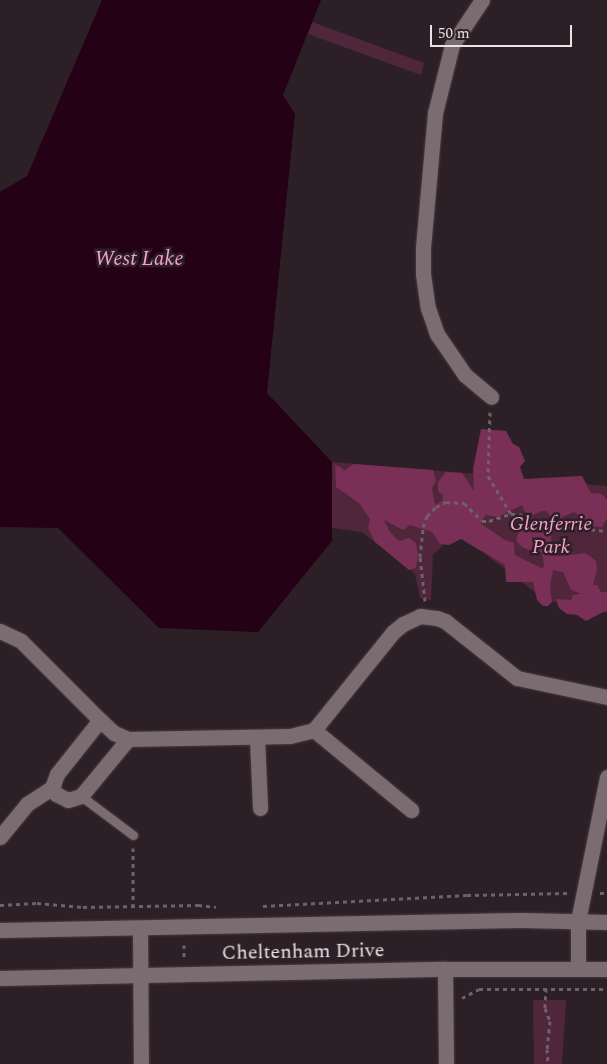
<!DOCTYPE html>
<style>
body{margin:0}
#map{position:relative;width:607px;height:1064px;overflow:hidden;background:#2c2026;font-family:Spectral,serif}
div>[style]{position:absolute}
.green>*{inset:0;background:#50263b}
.forest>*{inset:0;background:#7a2f57}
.water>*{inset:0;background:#240115}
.path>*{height:3px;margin-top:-1.5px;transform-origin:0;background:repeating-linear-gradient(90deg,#6d6267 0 4px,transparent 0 8px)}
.roads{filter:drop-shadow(0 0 1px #483e43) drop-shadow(0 0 1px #483e43)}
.lane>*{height:9px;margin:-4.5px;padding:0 4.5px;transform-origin:4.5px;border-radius:4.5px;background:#7b6c72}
.street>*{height:15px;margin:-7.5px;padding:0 7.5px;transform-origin:7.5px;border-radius:7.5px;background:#7b6c72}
.secondary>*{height:15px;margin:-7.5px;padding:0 7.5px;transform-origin:7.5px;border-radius:7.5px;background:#7b6c72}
span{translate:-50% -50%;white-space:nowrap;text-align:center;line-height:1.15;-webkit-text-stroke:5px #2c2026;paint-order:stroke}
.park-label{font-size:20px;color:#f8a1cb;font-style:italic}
.street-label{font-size:20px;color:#ebe3e6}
.water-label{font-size:21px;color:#f7a0c9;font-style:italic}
.scale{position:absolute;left:430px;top:25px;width:142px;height:22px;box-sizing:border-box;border:2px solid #ebe3e6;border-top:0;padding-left:6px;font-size:15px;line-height:18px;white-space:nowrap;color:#ebe3e6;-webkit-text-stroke:4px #2c2026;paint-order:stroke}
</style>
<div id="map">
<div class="green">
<i style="clip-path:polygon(312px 22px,424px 63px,421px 75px,308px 34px)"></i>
<i style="clip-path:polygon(481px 429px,506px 431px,524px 479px,607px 486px,607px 613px,545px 600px,457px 532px,433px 555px,431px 600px,420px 598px,415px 574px,362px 532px,332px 528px,332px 462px,477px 474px)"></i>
<i style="clip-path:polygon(533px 1000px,566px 1000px,562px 1064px,534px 1064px)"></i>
</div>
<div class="forest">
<i style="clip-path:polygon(481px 429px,506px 431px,513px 444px,519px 447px,525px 461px,520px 467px,524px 479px,582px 476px,591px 493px,602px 494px,607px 500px,607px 518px,602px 527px,583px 526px,579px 522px,579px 515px,574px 512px,558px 519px,553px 519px,546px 511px,542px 511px,533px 515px,525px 512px,522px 505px,498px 517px,486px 515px,480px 523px,505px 540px,514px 543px,515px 555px,543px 569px,544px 565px,542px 553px,536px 548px,529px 550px,522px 547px,516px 541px,521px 523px,534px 524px,542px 530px,550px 528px,552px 547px,555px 545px,562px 547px,571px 555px,585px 553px,591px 557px,596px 561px,597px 570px,593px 585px,597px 585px,601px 592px,607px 592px,607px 610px,586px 621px,577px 615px,567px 614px,559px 608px,556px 599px,571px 600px,573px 595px,581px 594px,571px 590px,563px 572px,553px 570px,550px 587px,552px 602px,548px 606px,543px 606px,537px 600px,533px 582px,506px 582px,505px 565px,461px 539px,449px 545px,440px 544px,432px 532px,410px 525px,403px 530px,384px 520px,390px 532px,399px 541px,409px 538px,416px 543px,418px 554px,416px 568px,409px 570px,375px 542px,368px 528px,370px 519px,359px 503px,336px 487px,335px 465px,341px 467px,344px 471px,353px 464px,433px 470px,436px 481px,432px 488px,435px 505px,442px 501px,443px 495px,438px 491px,438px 482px,446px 472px,462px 473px,474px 491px,473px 469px)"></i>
</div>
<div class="water">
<i style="clip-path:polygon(102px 0,321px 0,283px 95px,295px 114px,267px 393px,332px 462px,332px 541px,258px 632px,159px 628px,58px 528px,0 527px,0 192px,27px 176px)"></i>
</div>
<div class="path">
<i style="left:490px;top:412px;width:64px;rotate:91.8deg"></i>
<i style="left:488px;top:476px;width:44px;rotate:58.8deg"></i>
<i style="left:425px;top:601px;width:44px;rotate:-96.5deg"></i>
<i style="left:420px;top:557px;width:30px;rotate:-84deg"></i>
<i style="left:423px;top:527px;width:12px;rotate:-70deg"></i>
<i style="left:427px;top:516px;width:13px;rotate:-45deg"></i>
<i style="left:436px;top:507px;width:11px;rotate:-27deg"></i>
<i style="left:446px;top:502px;width:18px;rotate:3deg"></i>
<i style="left:464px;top:503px;width:25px;rotate:45deg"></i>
<i style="left:482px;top:521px;width:7px"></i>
<i style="left:489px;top:521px;width:23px;rotate:-18deg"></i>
<i style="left:511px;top:514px;width:8px"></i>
<i style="left:519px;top:514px;width:26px;rotate:23deg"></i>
<i style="left:543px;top:524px;width:64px;rotate:6.2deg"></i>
<i style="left:133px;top:848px;width:57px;rotate:90deg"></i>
<i style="left:600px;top:893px;width:7px"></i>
<i style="left:0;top:905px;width:37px;rotate:-3deg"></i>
<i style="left:37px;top:903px;width:46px;rotate:5deg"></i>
<i style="left:83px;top:907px;width:115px;rotate:-1deg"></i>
<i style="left:198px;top:905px;width:18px;rotate:6deg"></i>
<i style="left:263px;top:906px;width:204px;rotate:-3.1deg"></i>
<i style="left:467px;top:895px;width:101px;rotate:-1.1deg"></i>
<i style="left:184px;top:945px;width:14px;rotate:90deg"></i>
<i style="left:546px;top:988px;width:20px;rotate:93deg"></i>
<i style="left:545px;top:1008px;width:14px;rotate:69deg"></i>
<i style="left:550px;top:1021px;width:28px;rotate:96deg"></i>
<i style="left:547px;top:1049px;width:15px;rotate:86deg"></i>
<i style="left:462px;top:998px;width:19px;rotate:-28deg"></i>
<i style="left:479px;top:989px;width:128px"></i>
</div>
<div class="roads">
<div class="lane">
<i style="left:81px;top:796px;width:65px;rotate:36.9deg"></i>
</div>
<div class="street">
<i style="left:482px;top:0;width:54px;rotate:123.7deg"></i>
<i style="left:452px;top:45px;width:70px;rotate:104deg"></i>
<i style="left:435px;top:113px;width:136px;rotate:95.1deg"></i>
<i style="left:423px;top:248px;width:26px;rotate:90deg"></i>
<i style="left:423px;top:274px;width:34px;rotate:82deg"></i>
<i style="left:428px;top:308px;width:28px;rotate:71deg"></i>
<i style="left:437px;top:334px;width:50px;rotate:55.7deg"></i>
<i style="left:465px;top:375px;width:34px;rotate:40deg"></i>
<i style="left:0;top:631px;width:23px;rotate:25deg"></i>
<i style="left:21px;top:641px;width:112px;rotate:45deg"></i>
<i style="left:100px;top:720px;width:19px;rotate:43deg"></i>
<i style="left:114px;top:733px;width:15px;rotate:23deg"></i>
<i style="left:128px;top:739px;width:162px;rotate:-1.1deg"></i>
<i style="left:290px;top:736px;width:25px;rotate:-14deg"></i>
<i style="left:314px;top:730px;width:126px;rotate:-51.1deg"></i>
<i style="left:393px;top:632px;width:13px;rotate:-39deg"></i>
<i style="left:403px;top:624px;width:19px;rotate:-25deg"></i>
<i style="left:420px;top:616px;width:17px;rotate:7deg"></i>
<i style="left:437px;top:618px;width:9px;rotate:21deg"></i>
<i style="left:445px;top:621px;width:92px;rotate:38.4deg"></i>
<i style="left:517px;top:678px;width:92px;rotate:11.9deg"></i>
<i style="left:100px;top:720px;width:69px;rotate:128.5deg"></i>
<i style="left:57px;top:774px;width:15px;rotate:110deg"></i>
<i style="left:52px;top:788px;width:7px;rotate:56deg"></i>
<i style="left:56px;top:794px;width:13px;rotate:27deg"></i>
<i style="left:68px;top:800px;width:14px;rotate:-17deg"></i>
<i style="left:81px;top:796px;width:74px;rotate:-50.5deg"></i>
<i style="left:314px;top:730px;width:126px;rotate:39.5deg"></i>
<i style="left:257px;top:738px;width:70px;rotate:87.5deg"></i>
<i style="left:0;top:837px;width:43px;rotate:-50.7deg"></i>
<i style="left:27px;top:804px;width:30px;rotate:-33deg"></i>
<i style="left:578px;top:968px;width:47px;rotate:-90deg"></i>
<i style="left:578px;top:921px;width:147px;rotate:-78.6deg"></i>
<i style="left:445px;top:969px;width:95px;rotate:89.4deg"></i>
</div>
<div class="secondary">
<i style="left:140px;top:928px;width:136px;rotate:89.6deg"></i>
<i style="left:0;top:930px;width:523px;rotate:-1.1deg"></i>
<i style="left:523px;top:920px;width:84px;rotate:1.4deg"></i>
<i style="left:0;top:978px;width:445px;rotate:-1.2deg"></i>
<i style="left:445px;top:969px;width:162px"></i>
</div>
</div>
<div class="park-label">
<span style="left:551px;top:536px">Glenferrie<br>Park</span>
</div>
<div class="street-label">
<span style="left:303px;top:952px;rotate:-1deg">Cheltenham Drive</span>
</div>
<div class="water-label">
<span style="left:139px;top:259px">West Lake</span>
</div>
<div class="scale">50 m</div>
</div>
